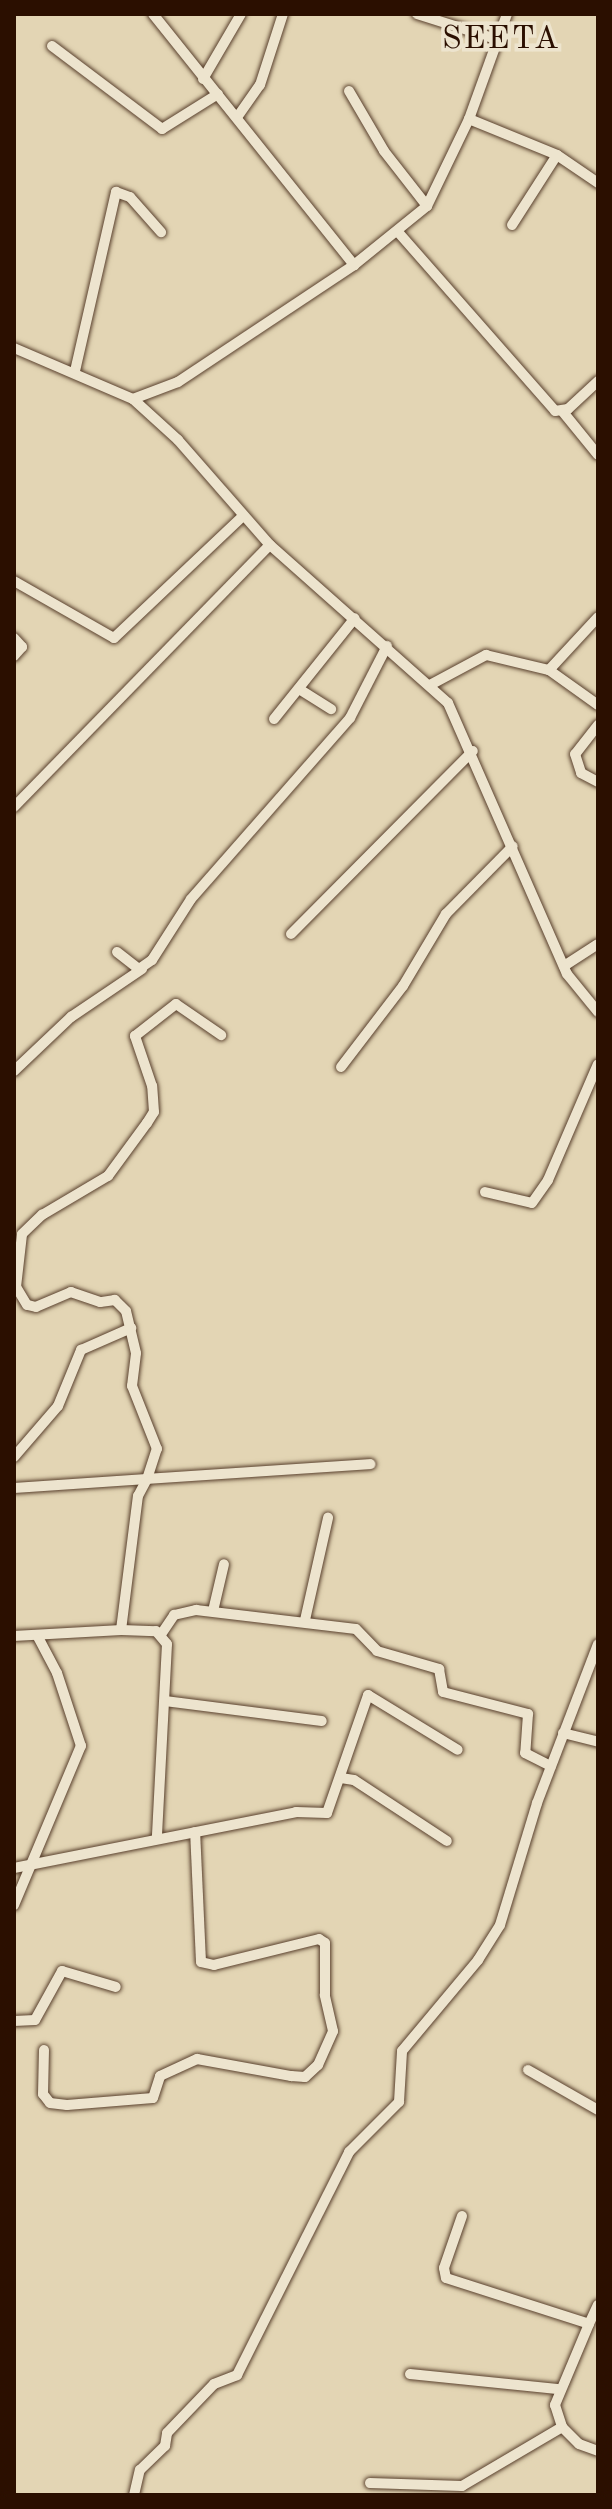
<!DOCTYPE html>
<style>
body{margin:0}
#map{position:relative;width:612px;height:2509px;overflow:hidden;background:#e3d5b4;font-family:"Old Standard TT",serif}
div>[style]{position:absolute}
.roads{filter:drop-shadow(0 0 2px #59402d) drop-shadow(0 0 2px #59402d)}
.minor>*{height:10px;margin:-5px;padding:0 5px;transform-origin:5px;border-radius:5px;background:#ede4ce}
span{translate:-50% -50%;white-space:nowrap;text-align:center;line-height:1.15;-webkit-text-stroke:7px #ede4ce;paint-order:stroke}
.quarter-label{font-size:32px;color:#2b0f00;letter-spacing:2px}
.frame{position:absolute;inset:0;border:16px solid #2b0f00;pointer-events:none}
</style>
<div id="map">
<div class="roads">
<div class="minor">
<i style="left:153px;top:14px;width:322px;rotate:51.3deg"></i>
<i style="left:417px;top:14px;width:86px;rotate:17.6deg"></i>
<i style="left:52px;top:46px;width:138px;rotate:37deg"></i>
<i style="left:162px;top:129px;width:66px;rotate:-32deg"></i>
<i style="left:203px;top:79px;width:75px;rotate:-59.7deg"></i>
<i style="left:349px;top:91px;width:69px;rotate:59.7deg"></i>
<i style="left:384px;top:151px;width:70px;rotate:52deg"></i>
<i style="left:238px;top:116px;width:38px;rotate:-55deg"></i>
<i style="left:260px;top:85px;width:75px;rotate:-72.1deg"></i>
<i style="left:469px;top:119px;width:95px;rotate:22.2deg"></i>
<i style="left:557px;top:155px;width:50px;rotate:34.3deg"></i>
<i style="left:512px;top:225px;width:83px;rotate:-57.3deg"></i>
<i style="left:398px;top:232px;width:238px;rotate:48.7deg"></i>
<i style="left:555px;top:411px;width:13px;rotate:-9deg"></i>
<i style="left:568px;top:409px;width:41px;rotate:-43deg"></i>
<i style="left:14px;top:348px;width:129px;rotate:23.2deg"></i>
<i style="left:133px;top:399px;width:61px;rotate:42.3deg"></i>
<i style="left:178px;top:440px;width:140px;rotate:48.8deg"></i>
<i style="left:270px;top:545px;width:238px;rotate:41.6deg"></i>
<i style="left:448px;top:703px;width:296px;rotate:66.3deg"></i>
<i style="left:567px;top:974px;width:49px;rotate:50.8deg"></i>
<i style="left:75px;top:371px;width:184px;rotate:-77.1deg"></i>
<i style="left:116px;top:192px;width:15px;rotate:20deg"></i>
<i style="left:130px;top:197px;width:47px;rotate:48.5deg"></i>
<i style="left:133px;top:399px;width:48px;rotate:-20.7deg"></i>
<i style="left:178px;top:382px;width:211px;rotate:-33.6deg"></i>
<i style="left:354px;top:265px;width:94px;rotate:-38.9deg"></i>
<i style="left:427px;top:206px;width:97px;rotate:-64.2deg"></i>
<i style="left:469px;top:119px;width:112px;rotate:-70.1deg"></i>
<i style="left:563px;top:412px;width:55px;rotate:50.9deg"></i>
<i style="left:14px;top:581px;width:115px;rotate:29.7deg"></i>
<i style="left:114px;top:638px;width:178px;rotate:-43.4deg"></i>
<i style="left:14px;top:638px;width:12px;rotate:48deg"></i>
<i style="left:22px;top:647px;width:12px;rotate:132deg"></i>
<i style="left:549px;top:670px;width:60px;rotate:35.5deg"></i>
<i style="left:430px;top:685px;width:64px;rotate:-28.2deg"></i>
<i style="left:486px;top:655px;width:65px;rotate:13.4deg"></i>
<i style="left:549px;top:670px;width:72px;rotate:-47.2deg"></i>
<i style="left:299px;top:689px;width:38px;rotate:32deg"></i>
<i style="left:274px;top:719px;width:129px;rotate:-51.3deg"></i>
<i style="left:598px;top:725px;width:37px;rotate:128deg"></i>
<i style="left:575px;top:754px;width:20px;rotate:72deg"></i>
<i style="left:581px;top:773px;width:19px;rotate:28deg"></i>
<i style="left:14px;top:807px;width:366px;rotate:-45.7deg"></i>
<i style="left:291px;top:934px;width:258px;rotate:-45.2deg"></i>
<i style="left:117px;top:952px;width:28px;rotate:38deg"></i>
<i style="left:139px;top:969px;width:16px;rotate:-35deg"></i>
<i style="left:152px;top:960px;width:72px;rotate:-57.4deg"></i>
<i style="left:191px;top:899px;width:241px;rotate:-48.7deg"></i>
<i style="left:350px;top:718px;width:81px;rotate:-62.8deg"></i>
<i style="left:564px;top:966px;width:40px;rotate:-32.9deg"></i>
<i style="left:341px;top:1067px;width:102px;rotate:-52.6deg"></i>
<i style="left:403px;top:986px;width:84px;rotate:-59.2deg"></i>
<i style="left:446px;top:914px;width:95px;rotate:-45.4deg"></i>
<i style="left:14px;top:1071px;width:79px;rotate:-43.5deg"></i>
<i style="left:71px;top:1017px;width:86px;rotate:-34.1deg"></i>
<i style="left:485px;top:1192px;width:48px;rotate:13.2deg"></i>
<i style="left:532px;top:1203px;width:28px;rotate:-55deg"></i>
<i style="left:548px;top:1180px;width:126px;rotate:-66.7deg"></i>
<i style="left:14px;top:1457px;width:67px;rotate:-49.2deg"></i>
<i style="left:58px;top:1406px;width:61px;rotate:-67.7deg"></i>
<i style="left:81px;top:1350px;width:55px;rotate:-23.7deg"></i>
<i style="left:14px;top:1488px;width:133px;rotate:-3.9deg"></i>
<i style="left:147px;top:1479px;width:32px;rotate:-72deg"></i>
<i style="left:157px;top:1449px;width:68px;rotate:-111.6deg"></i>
<i style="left:132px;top:1386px;width:33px;rotate:-83deg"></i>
<i style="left:136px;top:1353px;width:43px;rotate:-103.4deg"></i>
<i style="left:126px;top:1311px;width:16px;rotate:-135deg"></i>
<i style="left:115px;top:1300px;width:15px;rotate:172deg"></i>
<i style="left:100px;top:1302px;width:31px;rotate:-161deg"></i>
<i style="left:71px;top:1292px;width:38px;rotate:157deg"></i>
<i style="left:36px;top:1307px;width:9px;rotate:-167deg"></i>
<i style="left:27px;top:1305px;width:21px;rotate:-121deg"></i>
<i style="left:16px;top:1287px;width:53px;rotate:-83.5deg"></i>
<i style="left:22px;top:1234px;width:28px;rotate:-44deg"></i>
<i style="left:42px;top:1215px;width:77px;rotate:-30.6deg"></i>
<i style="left:108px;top:1176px;width:66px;rotate:-53.7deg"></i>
<i style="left:147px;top:1123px;width:13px;rotate:-58deg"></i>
<i style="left:154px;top:1112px;width:26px;rotate:-94deg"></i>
<i style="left:152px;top:1086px;width:53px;rotate:-108.8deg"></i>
<i style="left:135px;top:1036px;width:52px;rotate:-38deg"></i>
<i style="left:176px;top:1004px;width:55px;rotate:34.6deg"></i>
<i style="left:213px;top:1611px;width:48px;rotate:-76.8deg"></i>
<i style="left:305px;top:1620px;width:105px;rotate:-77.3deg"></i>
<i style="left:121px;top:1630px;width:35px;rotate:2deg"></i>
<i style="left:156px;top:1631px;width:17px;rotate:50deg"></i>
<i style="left:167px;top:1644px;width:194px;rotate:93deg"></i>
<i style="left:162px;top:1633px;width:22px;rotate:-56deg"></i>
<i style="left:174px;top:1615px;width:23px;rotate:-13deg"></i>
<i style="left:196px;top:1610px;width:161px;rotate:6.8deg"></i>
<i style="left:356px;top:1629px;width:30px;rotate:46deg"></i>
<i style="left:377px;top:1651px;width:65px;rotate:16.2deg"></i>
<i style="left:439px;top:1669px;width:23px;rotate:80deg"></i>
<i style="left:443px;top:1692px;width:88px;rotate:14.5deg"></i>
<i style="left:528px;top:1714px;width:39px;rotate:94deg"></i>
<i style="left:525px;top:1753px;width:29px;rotate:27deg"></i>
<i style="left:14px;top:1636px;width:107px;rotate:-3.2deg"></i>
<i style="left:121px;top:1630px;width:135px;rotate:-82.8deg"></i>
<i style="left:138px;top:1496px;width:19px;rotate:-62deg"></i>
<i style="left:147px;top:1479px;width:224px;rotate:-3.8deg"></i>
<i style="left:165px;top:1701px;width:158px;rotate:7.3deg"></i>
<i style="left:563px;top:1733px;width:36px;rotate:14deg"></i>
<i style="left:341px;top:1778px;width:13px;rotate:9deg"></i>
<i style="left:354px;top:1780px;width:111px;rotate:33.3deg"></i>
<i style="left:14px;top:1868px;width:288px;rotate:-11.2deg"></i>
<i style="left:296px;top:1812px;width:31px;rotate:2deg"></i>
<i style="left:327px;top:1813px;width:125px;rotate:-70.8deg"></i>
<i style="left:368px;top:1695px;width:105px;rotate:31.4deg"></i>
<i style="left:14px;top:1905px;width:173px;rotate:-67.2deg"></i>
<i style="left:81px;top:1746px;width:77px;rotate:-108.2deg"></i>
<i style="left:57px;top:1673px;width:43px;rotate:-117.8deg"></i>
<i style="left:14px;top:2021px;width:21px;rotate:-3deg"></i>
<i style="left:35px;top:2020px;width:56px;rotate:-61.1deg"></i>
<i style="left:62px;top:1971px;width:56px;rotate:16.5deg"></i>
<i style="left:44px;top:2050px;width:44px;rotate:91.3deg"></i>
<i style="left:43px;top:2094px;width:11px;rotate:52deg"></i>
<i style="left:50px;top:2103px;width:17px;rotate:7deg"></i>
<i style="left:67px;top:2105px;width:86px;rotate:-4.7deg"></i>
<i style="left:153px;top:2098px;width:23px;rotate:-72deg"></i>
<i style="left:160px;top:2076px;width:41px;rotate:-24.7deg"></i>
<i style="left:197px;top:2059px;width:96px;rotate:10.3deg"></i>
<i style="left:291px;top:2076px;width:14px;rotate:4deg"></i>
<i style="left:305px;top:2077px;width:18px;rotate:-43deg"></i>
<i style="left:318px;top:2065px;width:37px;rotate:-66deg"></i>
<i style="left:333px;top:2031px;width:37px;rotate:-103deg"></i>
<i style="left:325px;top:1995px;width:52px;rotate:-90deg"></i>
<i style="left:325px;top:1943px;width:7px;rotate:-146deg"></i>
<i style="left:319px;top:1939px;width:108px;rotate:166.1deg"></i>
<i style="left:214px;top:1965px;width:13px;rotate:-167deg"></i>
<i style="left:201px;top:1962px;width:130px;rotate:-92.6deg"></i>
<i style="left:528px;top:2070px;width:81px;rotate:29.7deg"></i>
<i style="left:462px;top:2216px;width:55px;rotate:109.1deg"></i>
<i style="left:444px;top:2268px;width:10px;rotate:79deg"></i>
<i style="left:446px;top:2278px;width:150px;rotate:17.8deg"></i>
<i style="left:589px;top:2324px;width:88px;rotate:112.8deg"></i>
<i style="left:555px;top:2405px;width:23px;rotate:72deg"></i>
<i style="left:562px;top:2427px;width:24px;rotate:45deg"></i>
<i style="left:579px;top:2444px;width:20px;rotate:20deg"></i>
<i style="left:589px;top:2324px;width:21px;rotate:-65deg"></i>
<i style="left:410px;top:2374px;width:148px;rotate:5.8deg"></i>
<i style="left:370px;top:2483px;width:92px;rotate:1.9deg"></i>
<i style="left:462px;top:2486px;width:116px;rotate:-30.5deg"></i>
<i style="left:134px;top:2495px;width:26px;rotate:-77deg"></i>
<i style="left:140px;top:2470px;width:35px;rotate:-44deg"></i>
<i style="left:165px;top:2446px;width:13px;rotate:-81deg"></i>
<i style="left:167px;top:2433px;width:68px;rotate:-46.2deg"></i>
<i style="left:214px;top:2384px;width:25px;rotate:-21deg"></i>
<i style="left:237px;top:2375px;width:250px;rotate:-63.3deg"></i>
<i style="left:349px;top:2152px;width:71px;rotate:-45deg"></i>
<i style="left:399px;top:2102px;width:51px;rotate:-86.6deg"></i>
<i style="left:402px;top:2051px;width:119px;rotate:-50.1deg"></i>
<i style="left:478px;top:1960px;width:41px;rotate:-57.8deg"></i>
<i style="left:500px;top:1925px;width:127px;rotate:-73.1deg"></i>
<i style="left:537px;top:1803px;width:170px;rotate:-69deg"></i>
</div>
</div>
<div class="quarter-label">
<span style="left:501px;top:40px">SEETA</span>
</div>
<div class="frame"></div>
</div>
